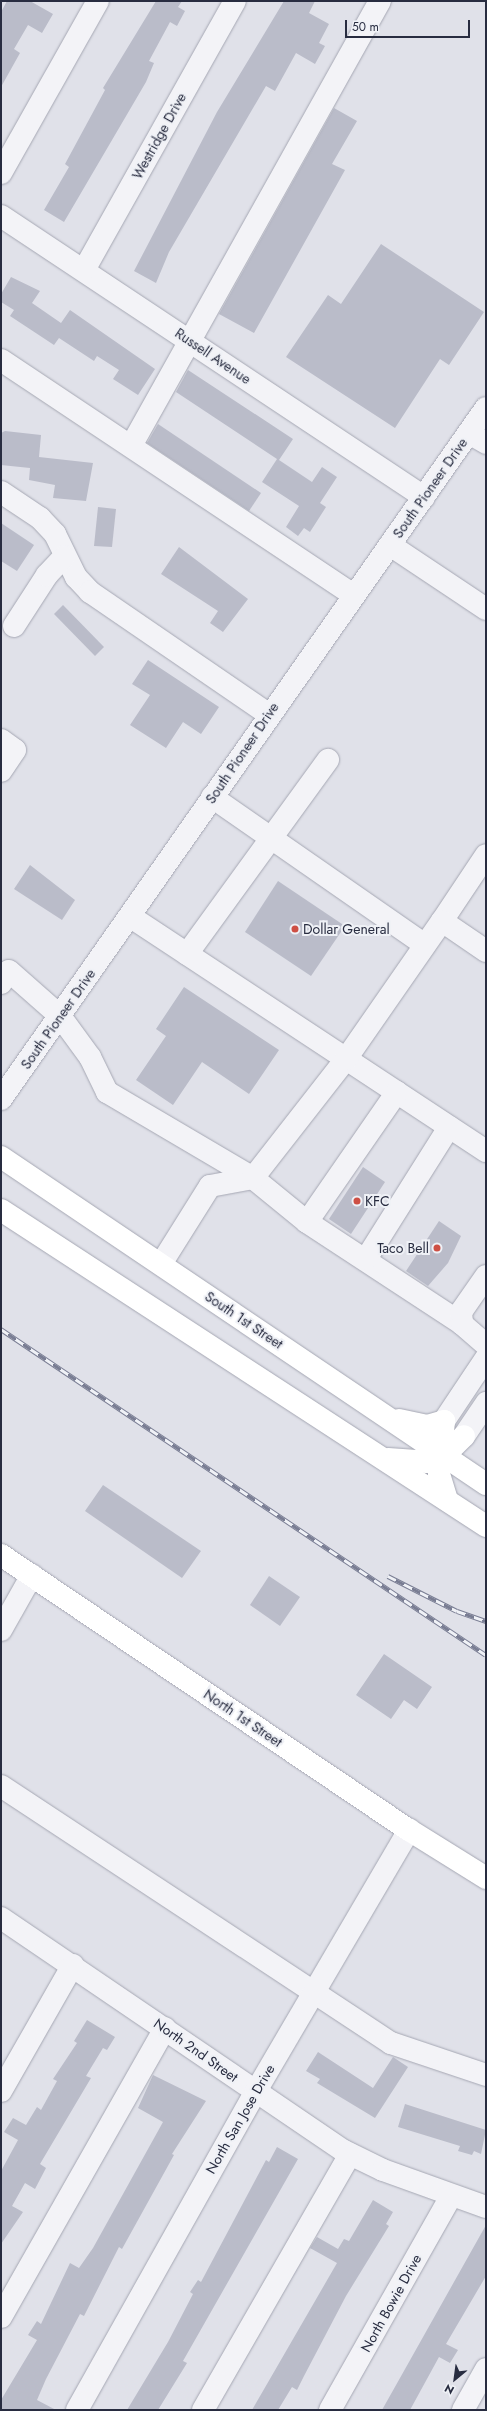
<!DOCTYPE html>
<style>
body{margin:0}
#map{position:relative;width:487px;height:2411px;overflow:hidden;background:#e0e1e9;font-family:Jost,sans-serif}
div>[style]{position:absolute}
.building>*{inset:0;background:#babcc9}
.roads{filter:drop-shadow(0 0 1px #a5a7b3) drop-shadow(0 0 1px #a5a7b3)}
.minor>*{height:22px;margin:-11px;padding:0 11px;transform-origin:11px;border-radius:11px;background:#f3f3f7}
.major>*{height:22px;margin:-11px;padding:0 11px;transform-origin:11px;border-radius:11px;background:#fff}
.rail>*{height:4.5px;margin-top:-2.25px;transform-origin:0;background:repeating-linear-gradient(90deg,#eff1f6 0 9px,#797d93 0 18px);box-sizing:border-box;border-block:1px solid #797d93}
.dots>*{width:11px;height:11px;translate:-50% -50%;box-sizing:border-box;border:2px solid #eff1f6;border-radius:50%}
span{translate:-50% -50%;white-space:nowrap;text-align:center;line-height:1.15;-webkit-text-stroke:4px #eff1f6;paint-order:stroke}
.street-label{font-size:14px;color:#282c40}
.poi-label{font-size:14px;color:#282c40}
.left{translate:0 -50%;text-align:left}
.right{translate:-100% -50%;text-align:right}
.frame{position:absolute;inset:0;border:2px solid #282c40;pointer-events:none}
.north{position:absolute;left:435px;top:2359px;width:40px;height:40px;-webkit-text-stroke:3px #eff1f6;paint-order:stroke;rotate:209deg;font-size:11px;font-weight:700;line-height:16px;text-align:center;color:#282c40}
.north::after{content:'';display:block;margin:auto;width:14px;height:18px;background:#282c40;clip-path:polygon(50% 0,100% 100%,50% 72%,0 100%)}
.scale{position:absolute;left:345px;top:20px;width:125px;height:18px;box-sizing:border-box;border:2px solid #282c40;border-top:0;padding-left:5px;font-size:12px;line-height:14px;white-space:nowrap;color:#282c40;-webkit-text-stroke:3px #eff1f6;paint-order:stroke}
</style>
<div id="map">
<div class="building">
<i style="clip-path:polygon(7px 1px,30px 1px,53px 14px,42px 33px,28px 25px,14px 49px,20px 53px,1px 87px,1px 12px)"></i>
<i style="clip-path:polygon(156px 1px,182px 1px,178px 7px,185px 11px,177px 26px,170px 22px,149px 61px,154px 63px,146px 82px,64px 222px,44px 210px,69px 167px,65px 164px,105px 90px,103px 88px)"></i>
<i style="clip-path:polygon(284px 1px,315px 1px,309px 13px,329px 24px,319px 43px,325px 46px,315px 64px,296px 53px,275px 91px,266px 86px,169px 252px,156px 283px,134px 271px,217px 112px)"></i>
<i style="clip-path:polygon(334px 108px,357px 121px,332px 164px,345px 170px,254px 333px,219px 314px)"></i>
<i style="clip-path:polygon(381px 244px,484px 312px,449px 365px,440px 359px,395px 428px,286px 357px,328px 295px,341px 304px)"></i>
<i style="clip-path:polygon(11px 277px,40px 291px,32px 303px,61px 323px,70px 310px,155px 369px,138px 395px,113px 379px,119px 370px,97px 356px,94px 361px,59px 338px,54px 345px,10px 316px,14px 310px,1px 302px,1px 294px)"></i>
<i style="clip-path:polygon(188px 370px,293px 439px,279px 460px,312px 482px,322px 467px,337px 477px,320px 503px,326px 507px,310px 532px,304px 528px,298px 536px,286px 527px,299px 506px,262px 482px,277px 459px,176px 392px)"></i>
<i style="clip-path:polygon(158px 424px,261px 493px,249px 511px,147px 443px)"></i>
<i style="clip-path:polygon(5px 431px,41px 435px,39px 457px,93px 463px,86px 501px,53px 498px,55px 485px,29px 480px,30px 468px,1px 465px,1px 433px)"></i>
<i style="clip-path:polygon(98px 507px,116px 509px,112px 547px,94px 546px)"></i>
<i style="clip-path:polygon(1px 523px,34px 545px,17px 571px,1px 561px)"></i>
<i style="clip-path:polygon(179px 547px,248px 599px,223px 632px,210px 623px,218px 611px,161px 574px)"></i>
<i style="clip-path:polygon(63px 605px,104px 647px,95px 656px,54px 614px)"></i>
<i style="clip-path:polygon(148px 660px,219px 707px,201px 734px,183px 722px,166px 748px,130px 725px,150px 695px,132px 684px)"></i>
<i style="clip-path:polygon(30px 865px,75px 900px,62px 920px,14px 889px)"></i>
<i style="clip-path:polygon(278px 881px,345px 926px,311px 976px,245px 932px)"></i>
<i style="clip-path:polygon(184px 987px,279px 1050px,249px 1094px,202px 1062px,173px 1105px,136px 1080px,166px 1036px,156px 1029px)"></i>
<i style="clip-path:polygon(363px 1167px,385px 1182px,351px 1234px,329px 1219px)"></i>
<i style="clip-path:polygon(439px 1221px,461px 1236px,448px 1263px,428px 1286px,406px 1271px)"></i>
<i style="clip-path:polygon(103px 1485px,201px 1551px,182px 1578px,85px 1511px)"></i>
<i style="clip-path:polygon(269px 1576px,300px 1597px,280px 1626px,250px 1605px)"></i>
<i style="clip-path:polygon(384px 1654px,432px 1687px,417px 1709px,404px 1700px,391px 1719px,356px 1695px)"></i>
<i style="clip-path:polygon(87px 2020px,115px 2037px,107px 2050px,103px 2048px,86px 2076px,91px 2078px,40px 2164px,46px 2168px,35px 2189px,25px 2183px,12px 2206px,23px 2212px,1px 2244px,1px 2171px,18px 2140px,4px 2132px,13px 2118px,26px 2125px,37px 2107px,41px 2110px,57px 2081px,53px 2079px,77px 2043px,74px 2041px)"></i>
<i style="clip-path:polygon(318px 2052px,373px 2088px,393px 2057px,408px 2067px,375px 2118px,317px 2083px,320px 2079px,306px 2071px)"></i>
<i style="clip-path:polygon(153px 2075px,206px 2101px,172px 2154px,174px 2155px,122px 2249px,119px 2247px,84px 2316px,80px 2314px,46px 2379px,37px 2400px,56px 2410px,1px 2410px,1px 2400px,37px 2340px,28px 2335px,37px 2321px,41px 2324px,70px 2263px,79px 2268px,93px 2248px,163px 2122px,138px 2108px)"></i>
<i style="clip-path:polygon(405px 2104px,486px 2130px,481px 2154px,474px 2151px,472px 2155px,458px 2151px,460px 2146px,398px 2127px)"></i>
<i style="clip-path:polygon(277px 2147px,298px 2159px,183px 2361px,187px 2363px,158px 2410px,127px 2410px,168px 2342px,193px 2294px,190px 2292px,198px 2280px,201px 2282px,266px 2160px,269px 2162px)"></i>
<i style="clip-path:polygon(373px 2200px,393px 2212px,386px 2224px,389px 2226px,346px 2296px,304px 2376px,297px 2390px,292px 2387px,278px 2410px,252px 2410px,337px 2263px,310px 2248px,317px 2237px,338px 2249px,344px 2239px,349px 2241px)"></i>
<i style="clip-path:polygon(486px 2225px,486px 2276px,446px 2344px,458px 2350px,450px 2363px,439px 2357px,410px 2410px,382px 2410px)"></i>
</div>
<div class="roads">
<div class="minor">
<i style="left:1px;top:173px;width:197px;rotate:-60.6deg"></i>
<i style="left:1px;top:216px;width:508px;rotate:33.6deg"></i>
<i style="left:84px;top:270px;width:308px;rotate:-60.7deg"></i>
<i style="left:1px;top:360px;width:423px;rotate:33.7deg"></i>
<i style="left:469px;top:433px;width:20px;rotate:30deg"></i>
<i style="left:131px;top:446px;width:510px;rotate:-60.77deg"></i>
<i style="left:1px;top:492px;width:47px;rotate:33.7deg"></i>
<i style="left:40px;top:518px;width:22px;rotate:47deg"></i>
<i style="left:55px;top:534px;width:48px;rotate:64deg"></i>
<i style="left:76px;top:577px;width:21px;rotate:47deg"></i>
<i style="left:90px;top:592px;width:216px;rotate:34.4deg"></i>
<i style="left:390px;top:545px;width:115px;rotate:33.7deg"></i>
<i style="left:14px;top:626px;width:61px;rotate:-57.1deg"></i>
<i style="left:47px;top:575px;width:25px;rotate:-47deg"></i>
<i style="left:1px;top:740px;width:17px;rotate:36deg"></i>
<i style="left:15px;top:750px;width:25px;rotate:124deg"></i>
<i style="left:212px;top:797px;width:259px;rotate:34.8deg"></i>
<i style="left:131px;top:917px;width:425px;rotate:33.4deg"></i>
<i style="left:442px;top:921px;width:79px;rotate:-56.3deg"></i>
<i style="left:187px;top:954px;width:240px;rotate:-54deg"></i>
<i style="left:1px;top:983px;width:14px;rotate:-56deg"></i>
<i style="left:9px;top:971px;width:68px;rotate:41.4deg"></i>
<i style="left:60px;top:1016px;width:51px;rotate:53.8deg"></i>
<i style="left:90px;top:1057px;width:39px;rotate:64deg"></i>
<i style="left:107px;top:1092px;width:169px;rotate:30.5deg"></i>
<i style="left:253px;top:1178px;width:70px;rotate:39.2deg"></i>
<i style="left:307px;top:1222px;width:186px;rotate:33.3deg"></i>
<i style="left:1px;top:1099px;width:844px;rotate:-54.94deg"></i>
<i style="left:307px;top:1222px;width:158px;rotate:-55.3deg"></i>
<i style="left:366px;top:1259px;width:156px;rotate:-57.8deg"></i>
<i style="left:161px;top:1264px;width:92px;rotate:-57.9deg"></i>
<i style="left:210px;top:1186px;width:44px;rotate:-10.5deg"></i>
<i style="left:253px;top:1178px;width:151px;rotate:-52deg"></i>
<i style="left:346px;top:1059px;width:168px;rotate:-55.2deg"></i>
<i style="left:442px;top:921px;width:53px;rotate:34.3deg"></i>
<i style="left:486px;top:1276px;width:44px;rotate:124.8deg"></i>
<i style="left:461px;top:1312px;width:12px;rotate:85deg"></i>
<i style="left:462px;top:1324px;width:32px;rotate:41deg"></i>
<i style="left:444px;top:1421px;width:76px;rotate:-56.3deg"></i>
<i style="left:464px;top:1436px;width:40px;rotate:-56deg"></i>
<i style="left:1px;top:1630px;width:63px;rotate:-60.6deg"></i>
<i style="left:1px;top:1786px;width:467px;rotate:33.4deg"></i>
<i style="left:391px;top:2043px;width:100px;rotate:18.6deg"></i>
<i style="left:1px;top:1918px;width:415px;rotate:34.2deg"></i>
<i style="left:344px;top:2151px;width:43px;rotate:26deg"></i>
<i style="left:383px;top:2170px;width:109px;rotate:19.8deg"></i>
<i style="left:1px;top:2091px;width:145px;rotate:-60.3deg"></i>
<i style="left:1px;top:2317px;width:332px;rotate:-60.4deg"></i>
<i style="left:77px;top:2410px;width:366px;rotate:-60.7deg"></i>
<i style="left:256px;top:2091px;width:303px;rotate:-59.6deg"></i>
<i style="left:203px;top:2410px;width:295px;rotate:-60.1deg"></i>
<i style="left:330px;top:2410px;width:246px;rotate:-60.5deg"></i>
<i style="left:463px;top:2410px;width:47px;rotate:-60.7deg"></i>
</div>
<div class="major">
<i style="left:1px;top:1157px;width:585px;rotate:33.99deg"></i>
<i style="left:1px;top:1210px;width:579px;rotate:33.09deg"></i>
<i style="left:399px;top:1420px;width:29px;rotate:12deg"></i>
<i style="left:427px;top:1426px;width:18px;rotate:-16deg"></i>
<i style="left:444px;top:1421px;width:53px;rotate:95.4deg"></i>
<i style="left:439px;top:1474px;width:27px;rotate:73deg"></i>
<i style="left:388px;top:1459px;width:39px;rotate:4deg"></i>
<i style="left:427px;top:1462px;width:25px;rotate:-27deg"></i>
<i style="left:449px;top:1451px;width:21px;rotate:-45deg"></i>
<i style="left:1px;top:1555px;width:492px;rotate:34deg"></i>
<i style="left:409px;top:1830px;width:91px;rotate:31.9deg"></i>
</div>
</div>
<div class="rail">
<i style="left:1px;top:1329px;width:584px;rotate:33.91deg"></i>
<i style="left:388px;top:1576px;width:77px;rotate:26.9deg"></i>
<i style="left:457px;top:1611px;width:31px;rotate:19deg"></i>
</div>
<div class="dots">
<i style="left:295px;top:929px;background:#ce4f44"></i>
<i style="left:357px;top:1201px;background:#ce4f44"></i>
<i style="left:437px;top:1248px;background:#ce4f44"></i>
</div>
<div class="street-label">
<span style="left:159px;top:136px;rotate:-61deg">Westridge Drive</span>
<span style="left:213px;top:356px;rotate:34deg">Russell Avenue</span>
<span style="left:430px;top:488px;rotate:-55deg">South Pioneer Drive</span>
<span style="left:242px;top:753px;rotate:-56deg">South Pioneer Drive</span>
<span style="left:58px;top:1019px;rotate:-55deg">South Pioneer Drive</span>
<span style="left:244px;top:1320px;rotate:34deg">South 1st Street</span>
<span style="left:243px;top:1718px;rotate:34deg">North 1st Street</span>
<span style="left:196px;top:2050px;rotate:35deg">North 2nd Street</span>
<span style="left:240px;top:2119px;rotate:-60deg">North San Jose Drive</span>
<span style="left:391px;top:2303px;rotate:-61deg">North Bowie Drive</span>
</div>
<div class="poi-label">
<span class="left" style="left:303px;top:929px">Dollar General</span>
<span class="left" style="left:365px;top:1201px">KFC</span>
<span class="right" style="left:429px;top:1248px">Taco Bell</span>
</div>
<div class="frame"></div>
<div class="north">N</div>
<div class="scale">50 m</div>
</div>
